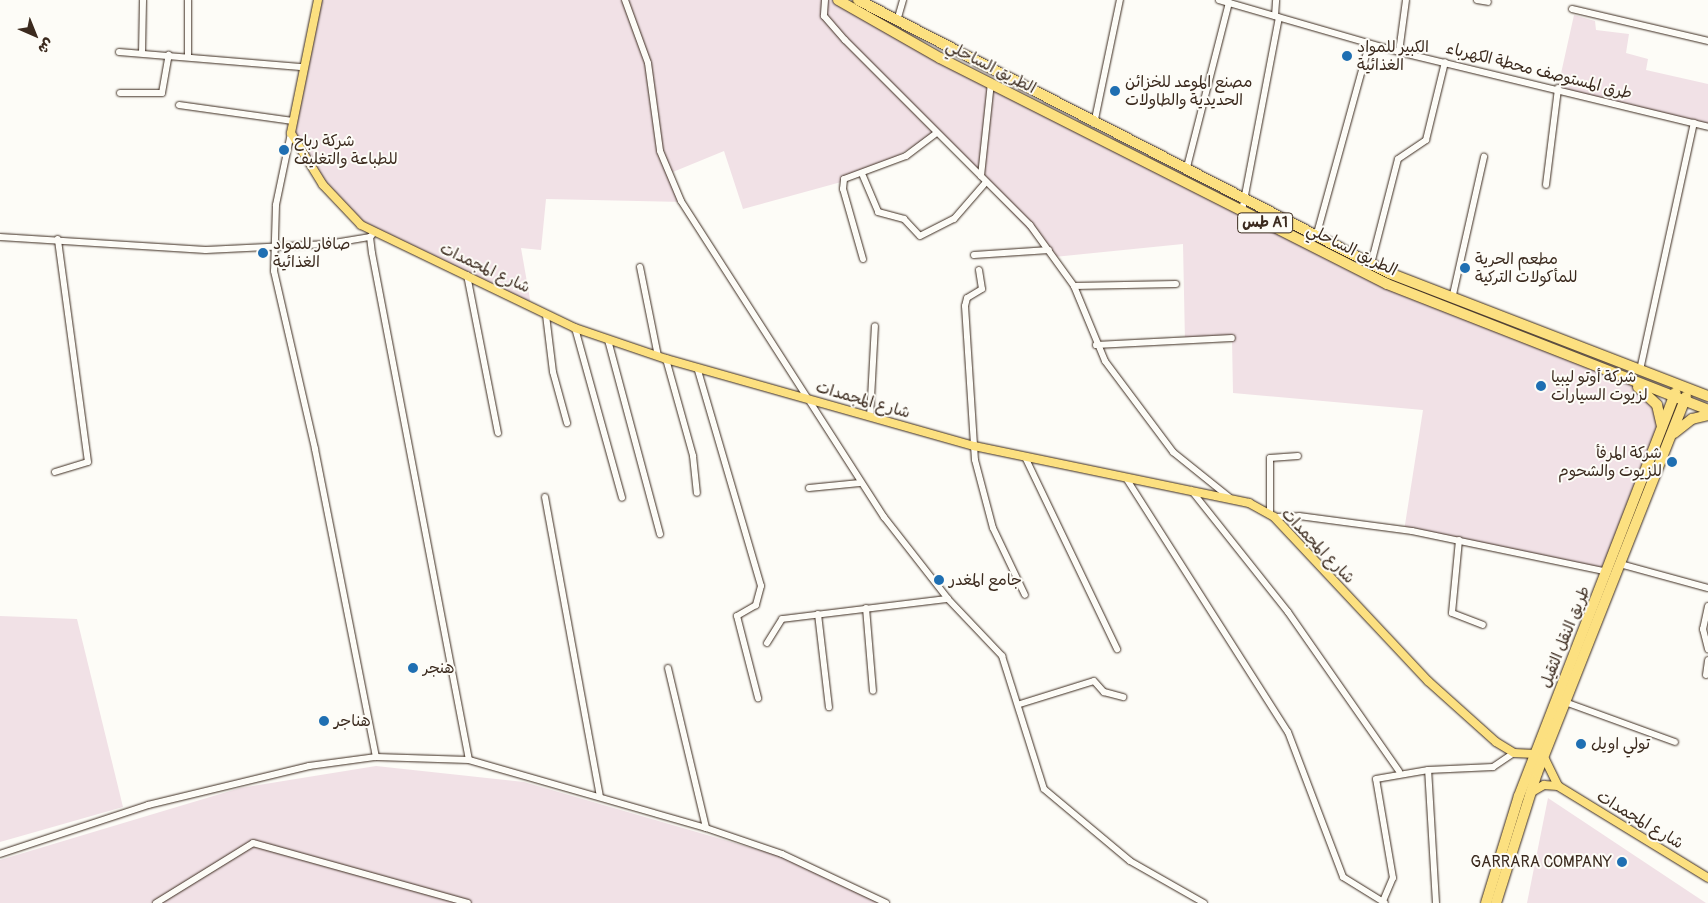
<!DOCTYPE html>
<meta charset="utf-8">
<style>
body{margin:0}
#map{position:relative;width:1708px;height:903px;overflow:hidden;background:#fdfcf7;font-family:Pangolin,"Playpen Sans Arabic",sans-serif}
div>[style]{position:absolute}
.built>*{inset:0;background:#f1e1e6}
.roads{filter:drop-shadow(0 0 1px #3b2a1e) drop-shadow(0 0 1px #3b2a1e)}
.minor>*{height:6px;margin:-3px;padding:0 3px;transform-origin:3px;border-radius:3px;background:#fdfcf7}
.major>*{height:8px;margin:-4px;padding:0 4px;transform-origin:4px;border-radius:4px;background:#fce080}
.highway>*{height:10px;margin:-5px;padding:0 5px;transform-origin:5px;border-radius:5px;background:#fce080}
.dots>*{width:14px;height:14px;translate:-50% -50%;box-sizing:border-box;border:2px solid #fdfcf7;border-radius:50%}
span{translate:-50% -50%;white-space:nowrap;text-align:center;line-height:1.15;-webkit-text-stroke:4px #fdfcf7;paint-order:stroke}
.shield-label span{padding:1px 4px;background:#fdfcf7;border:1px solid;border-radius:4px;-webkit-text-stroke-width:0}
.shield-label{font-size:15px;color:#3b2a1e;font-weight:700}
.poi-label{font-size:16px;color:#3b2a1e}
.left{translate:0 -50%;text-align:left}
.right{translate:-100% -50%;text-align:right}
.street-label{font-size:16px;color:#3b2a1e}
.north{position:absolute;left:10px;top:10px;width:50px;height:50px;-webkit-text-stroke:4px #fdfcf7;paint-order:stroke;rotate:136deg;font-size:14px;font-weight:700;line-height:20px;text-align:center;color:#3b2a1e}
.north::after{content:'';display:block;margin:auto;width:18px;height:22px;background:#3b2a1e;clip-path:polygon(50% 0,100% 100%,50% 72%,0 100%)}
</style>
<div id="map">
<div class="built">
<i style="clip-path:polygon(318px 0,838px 0,1351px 267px,1632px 382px,1662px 419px,1608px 572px,1404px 531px,1423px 410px,1233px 393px,1232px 339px,1185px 342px,1183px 244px,1054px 257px,936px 133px,863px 176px,743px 209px,724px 151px,668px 174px,684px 202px,546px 199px,541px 250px,521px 248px,531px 305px,361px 225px,338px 203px,291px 133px)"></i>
<i style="clip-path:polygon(1574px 15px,1595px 21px,1596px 30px,1629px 34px,1626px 53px,1648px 59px,1646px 70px,1708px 84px,1708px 130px,1558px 87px)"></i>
<i style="clip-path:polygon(0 616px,77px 619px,123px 807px,0 842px)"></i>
<i style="clip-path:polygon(376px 766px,524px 782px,780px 856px,879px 903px,0 903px,0 860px,240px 788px)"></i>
<i style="clip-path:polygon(1548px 798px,1706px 903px,1527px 903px)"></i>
</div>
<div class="roads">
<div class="minor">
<i style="left:188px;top:0;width:55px;rotate:90deg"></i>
<i style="left:625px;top:0;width:67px;rotate:69.9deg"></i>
<i style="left:648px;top:63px;width:89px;rotate:82.2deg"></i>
<i style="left:660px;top:151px;width:54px;rotate:67.2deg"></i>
<i style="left:681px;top:201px;width:376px;rotate:57.3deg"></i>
<i style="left:884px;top:517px;width:104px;rotate:52deg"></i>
<i style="left:948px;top:599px;width:79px;rotate:46.5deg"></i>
<i style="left:1002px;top:656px;width:139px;rotate:72.5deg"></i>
<i style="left:1044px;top:789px;width:112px;rotate:39.9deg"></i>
<i style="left:1130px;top:861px;width:85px;rotate:29.6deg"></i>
<i style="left:825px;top:0;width:16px;rotate:94deg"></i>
<i style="left:824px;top:16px;width:32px;rotate:49deg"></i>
<i style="left:845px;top:40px;width:262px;rotate:45deg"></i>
<i style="left:1030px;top:225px;width:75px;rotate:54.2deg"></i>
<i style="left:1074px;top:286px;width:81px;rotate:67.5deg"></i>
<i style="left:1105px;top:361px;width:114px;rotate:53.2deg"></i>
<i style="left:1173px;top:452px;width:72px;rotate:38.8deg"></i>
<i style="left:1219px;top:0;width:187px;rotate:16.1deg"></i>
<i style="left:1399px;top:52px;width:318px;rotate:13.6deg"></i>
<i style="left:1477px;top:0;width:11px;rotate:10deg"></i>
<i style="left:1572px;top:9px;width:140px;rotate:13.2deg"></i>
<i style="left:1275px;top:16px;width:16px;rotate:-86deg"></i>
<i style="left:897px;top:21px;width:22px;rotate:-74deg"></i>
<i style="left:119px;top:52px;width:185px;rotate:4.7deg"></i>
<i style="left:1399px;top:52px;width:52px;rotate:-82.3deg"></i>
<i style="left:142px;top:53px;width:53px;rotate:-88.9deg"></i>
<i style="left:120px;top:93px;width:42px"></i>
<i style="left:162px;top:93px;width:39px;rotate:-80deg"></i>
<i style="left:179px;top:105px;width:115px;rotate:8deg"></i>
<i style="left:1094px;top:124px;width:127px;rotate:-78.2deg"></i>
<i style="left:291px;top:133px;width:74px;rotate:101.8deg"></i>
<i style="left:276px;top:205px;width:66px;rotate:91.7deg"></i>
<i style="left:274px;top:271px;width:183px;rotate:77deg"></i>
<i style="left:315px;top:449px;width:314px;rotate:78.8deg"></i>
<i style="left:1186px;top:171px;width:174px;rotate:-75.7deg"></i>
<i style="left:863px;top:176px;width:39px;rotate:67deg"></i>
<i style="left:878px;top:212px;width:27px;rotate:15deg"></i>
<i style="left:904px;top:219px;width:23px;rotate:47deg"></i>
<i style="left:920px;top:236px;width:38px;rotate:-27deg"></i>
<i style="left:954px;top:219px;width:49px;rotate:-49.1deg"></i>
<i style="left:981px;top:176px;width:94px;rotate:-83.9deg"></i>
<i style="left:1546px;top:185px;width:98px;rotate:-82.9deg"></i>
<i style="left:1242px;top:211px;width:197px;rotate:-79.2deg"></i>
<i style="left:375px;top:232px;width:7px;rotate:135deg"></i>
<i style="left:370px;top:237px;width:16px;rotate:83deg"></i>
<i style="left:372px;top:253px;width:516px;rotate:79.17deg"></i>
<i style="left:0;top:237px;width:206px;rotate:3.6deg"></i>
<i style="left:206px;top:250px;width:122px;rotate:-2.8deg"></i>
<i style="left:328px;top:244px;width:43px;rotate:-9.5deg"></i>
<i style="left:1316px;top:237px;width:200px;rotate:-74.6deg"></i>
<i style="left:974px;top:255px;width:75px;rotate:-3.8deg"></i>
<i style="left:863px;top:259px;width:73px;rotate:-105.9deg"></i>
<i style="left:843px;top:189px;width:10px;rotate:-84deg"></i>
<i style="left:844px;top:179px;width:66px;rotate:-20.4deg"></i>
<i style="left:906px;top:156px;width:38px;rotate:-37deg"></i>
<i style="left:1371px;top:264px;width:108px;rotate:-75.6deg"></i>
<i style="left:1398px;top:159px;width:34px;rotate:-34deg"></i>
<i style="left:1426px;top:140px;width:80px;rotate:-76.3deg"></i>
<i style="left:640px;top:267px;width:91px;rotate:78.6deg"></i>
<i style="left:979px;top:270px;width:19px;rotate:81deg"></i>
<i style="left:982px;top:289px;width:17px;rotate:149deg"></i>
<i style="left:967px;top:298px;width:8px;rotate:104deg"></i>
<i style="left:965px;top:306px;width:154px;rotate:86.3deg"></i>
<i style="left:975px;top:460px;width:70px;rotate:75.2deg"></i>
<i style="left:993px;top:528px;width:74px;rotate:64.5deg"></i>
<i style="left:467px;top:275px;width:161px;rotate:78.9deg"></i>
<i style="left:1074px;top:286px;width:102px;rotate:-1.1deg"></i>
<i style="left:1452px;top:299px;width:146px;rotate:-77.3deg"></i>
<i style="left:546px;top:315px;width:57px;rotate:83deg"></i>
<i style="left:553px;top:372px;width:53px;rotate:74.6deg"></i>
<i style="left:575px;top:328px;width:176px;rotate:74.5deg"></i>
<i style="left:608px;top:340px;width:201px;rotate:75deg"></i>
<i style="left:1096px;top:345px;width:136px;rotate:-2.9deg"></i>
<i style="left:666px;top:359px;width:101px;rotate:74.4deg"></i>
<i style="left:693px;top:456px;width:37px;rotate:84deg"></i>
<i style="left:697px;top:367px;width:228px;rotate:73.7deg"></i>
<i style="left:761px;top:586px;width:20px;rotate:105deg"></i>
<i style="left:756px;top:605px;width:22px;rotate:150deg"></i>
<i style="left:737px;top:616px;width:85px;rotate:75.6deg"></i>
<i style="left:1640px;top:370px;width:253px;rotate:-77.7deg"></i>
<i style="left:870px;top:417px;width:91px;rotate:-86.9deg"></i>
<i style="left:1026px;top:459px;width:211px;rotate:64.4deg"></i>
<i style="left:55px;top:472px;width:34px;rotate:-17deg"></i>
<i style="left:88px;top:462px;width:225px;rotate:-97.7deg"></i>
<i style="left:1126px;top:478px;width:301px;rotate:57.5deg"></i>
<i style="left:1288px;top:732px;width:155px;rotate:69.2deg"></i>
<i style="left:1343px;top:877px;width:49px;rotate:31.8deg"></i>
<i style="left:809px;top:488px;width:51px;rotate:-5.6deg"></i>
<i style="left:1191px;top:490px;width:156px;rotate:51.5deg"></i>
<i style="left:1288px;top:612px;width:194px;rotate:55.1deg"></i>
<i style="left:545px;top:497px;width:304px;rotate:79.6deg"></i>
<i style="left:1270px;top:515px;width:57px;rotate:-90deg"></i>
<i style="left:1270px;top:458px;width:28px;rotate:-4deg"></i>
<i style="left:1274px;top:517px;width:25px;rotate:-2deg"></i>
<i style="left:1299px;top:516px;width:114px;rotate:7.6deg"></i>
<i style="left:1412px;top:531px;width:200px;rotate:11.8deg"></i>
<i style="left:1459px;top:540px;width:73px;rotate:95.5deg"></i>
<i style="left:1452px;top:613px;width:33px;rotate:21deg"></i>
<i style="left:1620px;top:564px;width:91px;rotate:15.3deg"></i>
<i style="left:1708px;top:606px;width:24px;rotate:102deg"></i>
<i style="left:1703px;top:629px;width:21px;rotate:76deg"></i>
<i style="left:866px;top:608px;width:83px;rotate:85.2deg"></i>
<i style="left:818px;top:614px;width:94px;rotate:83.3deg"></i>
<i style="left:767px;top:643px;width:28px;rotate:-58deg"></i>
<i style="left:782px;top:619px;width:167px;rotate:-6.9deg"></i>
<i style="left:668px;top:668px;width:164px;rotate:76.6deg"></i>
<i style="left:1706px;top:675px;width:15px;rotate:-82deg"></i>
<i style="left:1565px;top:702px;width:117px;rotate:20deg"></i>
<i style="left:1020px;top:704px;width:77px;rotate:-17.3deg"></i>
<i style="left:1094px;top:681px;width:15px;rotate:48deg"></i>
<i style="left:1104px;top:692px;width:20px;rotate:15deg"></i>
<i style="left:0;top:854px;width:156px;rotate:-18.3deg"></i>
<i style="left:148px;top:805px;width:166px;rotate:-13.6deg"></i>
<i style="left:309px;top:766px;width:68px;rotate:-7.7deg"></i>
<i style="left:376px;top:757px;width:93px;rotate:1.8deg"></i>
<i style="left:469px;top:760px;width:247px;rotate:16deg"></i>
<i style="left:706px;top:828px;width:80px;rotate:18.9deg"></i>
<i style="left:782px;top:854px;width:115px;rotate:25.2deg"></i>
<i style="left:1383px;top:901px;width:25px;rotate:-67deg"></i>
<i style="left:1393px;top:878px;width:100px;rotate:-99.7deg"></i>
<i style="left:1376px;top:779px;width:53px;rotate:-9.8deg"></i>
<i style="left:156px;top:903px;width:114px;rotate:-31.7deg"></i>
<i style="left:253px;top:843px;width:223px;rotate:15.6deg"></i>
<i style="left:1436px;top:903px;width:133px;rotate:-93.4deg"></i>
<i style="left:1428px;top:770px;width:65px;rotate:-2.6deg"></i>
<i style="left:1493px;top:767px;width:25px;rotate:-34deg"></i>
</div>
<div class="major">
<i style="left:318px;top:0;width:136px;rotate:101.5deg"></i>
<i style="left:291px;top:133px;width:61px;rotate:58.4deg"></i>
<i style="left:323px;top:185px;width:55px;rotate:46.5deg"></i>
<i style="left:361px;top:225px;width:237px;rotate:25.7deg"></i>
<i style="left:575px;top:328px;width:96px;rotate:18.8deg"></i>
<i style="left:666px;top:359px;width:320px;rotate:15.8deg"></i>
<i style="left:974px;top:446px;width:281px;rotate:11.7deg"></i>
<i style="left:1249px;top:503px;width:29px;rotate:29deg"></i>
<i style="left:1274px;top:517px;width:225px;rotate:46.8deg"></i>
<i style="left:1428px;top:681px;width:91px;rotate:41.9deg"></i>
<i style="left:1496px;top:742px;width:21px;rotate:31deg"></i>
<i style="left:1514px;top:753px;width:21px;rotate:3deg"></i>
<i style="left:1544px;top:757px;width:32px;rotate:64deg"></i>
<i style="left:1558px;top:786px;width:176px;rotate:31.5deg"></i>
<i style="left:1530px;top:793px;width:16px;rotate:-30deg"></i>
<i style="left:1544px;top:785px;width:14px;rotate:4deg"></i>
</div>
<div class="highway">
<i style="left:838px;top:0;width:117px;rotate:29.6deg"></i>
<i style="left:940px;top:58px;width:501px;rotate:26.82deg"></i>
<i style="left:1387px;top:284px;width:345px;rotate:21.4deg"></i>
<i style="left:858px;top:0;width:597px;rotate:27.21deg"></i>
<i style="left:1389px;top:273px;width:342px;rotate:21.1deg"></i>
<i style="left:1638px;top:387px;width:26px;rotate:43deg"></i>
<i style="left:1657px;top:405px;width:22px;rotate:77deg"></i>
<i style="left:1674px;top:433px;width:23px;rotate:-38deg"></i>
<i style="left:1692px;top:419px;width:16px;rotate:-14deg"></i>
<i style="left:1486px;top:903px;width:112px;rotate:-72.9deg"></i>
<i style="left:1519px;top:796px;width:433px;rotate:-68.8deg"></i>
<i style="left:1496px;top:903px;width:136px;rotate:-72.5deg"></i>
<i style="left:1537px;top:773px;width:405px;rotate:-68.4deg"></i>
</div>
</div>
<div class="dots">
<i style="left:1347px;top:56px;background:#1f6fb2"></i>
<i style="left:1115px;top:91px;background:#1f6fb2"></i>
<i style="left:284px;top:150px;background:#1f6fb2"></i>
<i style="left:263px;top:253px;background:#1f6fb2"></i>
<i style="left:1465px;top:268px;background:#1f6fb2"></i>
<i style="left:1541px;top:386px;background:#1f6fb2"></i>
<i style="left:1672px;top:462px;background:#1f6fb2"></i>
<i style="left:939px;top:580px;background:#1f6fb2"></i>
<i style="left:413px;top:668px;background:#1f6fb2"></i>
<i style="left:324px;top:721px;background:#1f6fb2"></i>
<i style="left:1581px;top:744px;background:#1f6fb2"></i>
<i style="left:1622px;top:862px;background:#1f6fb2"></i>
</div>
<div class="shield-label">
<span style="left:1265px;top:223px">طس A1</span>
</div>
<div class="poi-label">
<span class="left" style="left:1357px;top:56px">الكبير للمواد<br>الغذائية</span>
<span class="left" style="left:1125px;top:91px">مصنع الموعد للخزائن<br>الحديدية والطاولات</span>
<span class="left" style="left:294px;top:150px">شركة رباح<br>للطباعة والتغليف</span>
<span class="left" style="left:273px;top:253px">صافار للمواد<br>الغذائية</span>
<span class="left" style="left:1475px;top:268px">مطعم الحرية<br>للمأكولات التركية</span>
<span class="left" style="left:1551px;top:386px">شركة أوتو ليبيا<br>لزيوت السيارات</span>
<span class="right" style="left:1662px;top:462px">شركة المرفأ<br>للزيوت والشحوم</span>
<span class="left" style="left:949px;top:580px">جامع المغدر</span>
<span class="left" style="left:423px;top:668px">هنجر</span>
<span class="left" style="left:334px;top:721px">هناجر</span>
<span class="left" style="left:1591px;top:744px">تولي اويل</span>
<span class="right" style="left:1612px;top:862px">GARRARA COMPANY</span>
</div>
<div class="street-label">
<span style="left:991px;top:67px;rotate:27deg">الطريق الساحلي</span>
<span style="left:1539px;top:71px;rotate:14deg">طرق المستوصف محطة الكهرباء</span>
<span style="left:1352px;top:250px;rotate:26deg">الطريق الساحلي</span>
<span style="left:485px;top:268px;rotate:25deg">شارع المجمدات</span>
<span style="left:863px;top:400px;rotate:16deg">شارع المجمدات</span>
<span style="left:1318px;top:546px;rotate:46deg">شارع المجمدات</span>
<span style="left:1565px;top:637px;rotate:-68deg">طريق النقل الثقيل</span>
<span style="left:1640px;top:820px;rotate:31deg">شارع المجمدات</span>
</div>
<div class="north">ش</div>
</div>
